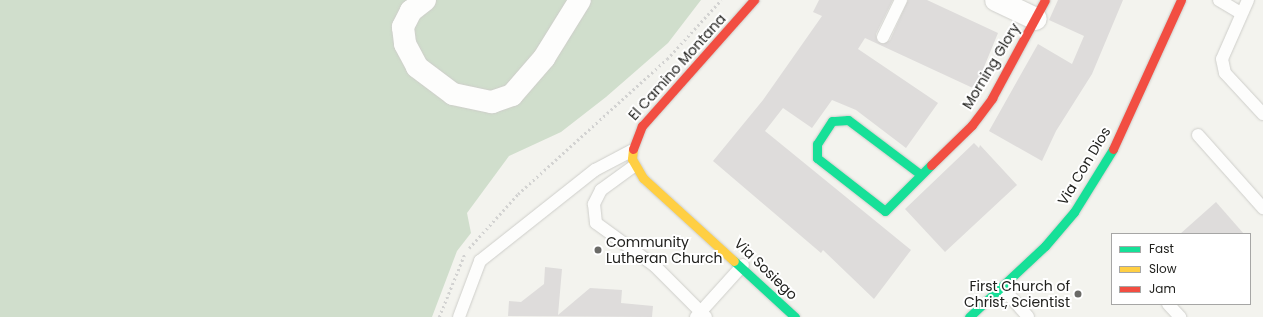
<!DOCTYPE html>
<style>
body{margin:0}
#map{position:relative;width:1263px;height:317px;overflow:hidden;background:#f3f3ee;font-family:Poppins,sans-serif}
div>[style]{position:absolute}
.green>*{inset:0;background:#d0decc}
.building>*{inset:0;background:#dedcdb}
.path>*{height:2.5px;margin-top:-1.25px;transform-origin:0;background:repeating-linear-gradient(90deg,#d2d2d1 0 2px,transparent 0 5px)}
.roads{filter:drop-shadow(0 0 1px #cececa) drop-shadow(0 0 1px #cececa)}
.lane>*{height:12px;margin:-6px;padding:0 6px;transform-origin:6px;border-radius:6px;background:#fdfdfc}
.street>*{height:22px;margin:-11px;padding:0 11px;transform-origin:11px;border-radius:11px;background:#fdfdfc}
.fast>*{height:9px;margin:-4.5px;padding:0 4.5px;transform-origin:4.5px;border-radius:4.5px;background:#16e098}
.slow>*{height:9px;margin:-4.5px;padding:0 4.5px;transform-origin:4.5px;border-radius:4.5px;background:#ffcf43}
.jam>*{height:9px;margin:-4.5px;padding:0 4.5px;transform-origin:4.5px;border-radius:4.5px;background:#f24e42}
.dots>*{width:11px;height:11px;translate:-50% -50%;box-sizing:border-box;border:2px solid #fff;border-radius:50%}
span{translate:-50% -50%;white-space:nowrap;text-align:center;line-height:1.15;-webkit-text-stroke:4px #fff;paint-order:stroke}
.street-label{font-size:14px;color:#21211e}
.poi-label{font-size:14px;color:#21211e}
.left{translate:0 -50%;text-align:left}
.right{translate:-100% -50%;text-align:right}
.legend{position:absolute;left:1111px;top:233px;width:140px;height:72px;box-sizing:border-box;background:#fff;border:1px solid #a6a6a5;margin:0;padding:5px 7px;list-style:none;font-size:12px;color:#21211e}
.legend li{display:flex;align-items:center;gap:8px;height:20px}
.legend b{width:20px;border:1px solid #a6a6a5}
</style>
<div id="map">
<div class="green">
<i style="clip-path:polygon(0 0,701px 0,668px 43px,606px 97px,561px 132px,509px 156px,467px 213px,471px 233px,457px 251px,432px 317px,0 317px)"></i>
</div>
<div class="building">
<i style="clip-path:polygon(819px 0,893px 0,876px 34px,877px 41px,883px 44px,890px 40px,908px 0,927px 0,998px 33px,975px 89px,865px 38px,858px 49px,938px 103px,906px 148px,856px 110px,832px 100px,812px 128px,783px 108px,765px 131px,911px 250px,874px 299px,823px 250px,821px 253px,713px 161px,763px 100px,822px 16px,813px 12px)"></i>
<i style="clip-path:polygon(1058px 0,1123px 0,1092px 74px,1056px 131px,1042px 161px,989px 131px,1038px 44px,1072px 64px,1084px 36px,1049px 20px)"></i>
<i style="clip-path:polygon(974px 143px,979px 148px,980px 145px,1017px 185px,945px 252px,905px 209px)"></i>
<i style="clip-path:polygon(1216px 202px,1244px 234px,1180px 234px)"></i>
<i style="clip-path:polygon(545px 267px,562px 269px,558px 315px,590px 288px,622px 290px,621px 303px,653px 306px,652px 317px,508px 316px,509px 301px,521px 302px,544px 284px)"></i>
</div>
<div class="path">
<i style="left:469px;top:248px;width:73px;rotate:-47.8deg"></i>
<i style="left:518px;top:194px;width:201px;rotate:-42.2deg"></i>
<i style="left:667px;top:59px;width:80px;rotate:-47.5deg"></i>
<i style="left:439px;top:317px;width:69px;rotate:-67.9deg"></i>
</div>
<div class="roads">
<div class="lane">
<i style="left:1219px;top:0;width:26px;rotate:31deg"></i>
<i style="left:1248px;top:0;width:64px;rotate:113.8deg"></i>
<i style="left:1222px;top:59px;width:14px;rotate:78deg"></i>
<i style="left:1225px;top:73px;width:56px;rotate:47.2deg"></i>
<i style="left:883px;top:37px;width:41px;rotate:-64.1deg"></i>
<i style="left:1198px;top:135px;width:98px;rotate:48.3deg"></i>
<i style="left:634px;top:166px;width:41px;rotate:144deg"></i>
<i style="left:601px;top:190px;width:16px;rotate:117deg"></i>
<i style="left:594px;top:204px;width:19px;rotate:84deg"></i>
<i style="left:596px;top:223px;width:73px;rotate:36.1deg"></i>
<i style="left:655px;top:266px;width:72px;rotate:45deg"></i>
<i style="left:1003px;top:288px;width:38px;rotate:49deg"></i>
<i style="left:1168px;top:304px;width:18px;rotate:47deg"></i>
<i style="left:459px;top:317px;width:60px;rotate:-69.4deg"></i>
<i style="left:480px;top:261px;width:147px;rotate:-38.4deg"></i>
<i style="left:595px;top:170px;width:41px;rotate:-27.8deg"></i>
<i style="left:696px;top:317px;width:70px;rotate:-47.9deg"></i>
</div>
<div class="street">
<i style="left:425px;top:0;width:18px;rotate:142deg"></i>
<i style="left:411px;top:11px;width:18px;rotate:117deg"></i>
<i style="left:403px;top:27px;width:17px;rotate:83deg"></i>
<i style="left:405px;top:44px;width:26px;rotate:62deg"></i>
<i style="left:417px;top:67px;width:45px;rotate:36.9deg"></i>
<i style="left:453px;top:94px;width:40px;rotate:12deg"></i>
<i style="left:492px;top:102px;width:21px;rotate:-19deg"></i>
<i style="left:512px;top:95px;width:49px;rotate:-49.1deg"></i>
<i style="left:544px;top:58px;width:68px;rotate:-58.2deg"></i>
<i style="left:996px;top:0;width:44px;rotate:25.4deg"></i>
</div>
<div class="fast">
<i style="left:920px;top:174px;width:90px;rotate:-143.1deg"></i>
<i style="left:848px;top:120px;width:16px;rotate:176deg"></i>
<i style="left:832px;top:121px;width:27px;rotate:123deg"></i>
<i style="left:817px;top:144px;width:14px;rotate:90deg"></i>
<i style="left:817px;top:158px;width:86px;rotate:37.9deg"></i>
<i style="left:885px;top:211px;width:65px;rotate:-45deg"></i>
<i style="left:734px;top:261px;width:83px;rotate:42.6deg"></i>
<i style="left:969px;top:317px;width:104px;rotate:-43.1deg"></i>
<i style="left:1045px;top:246px;width:45px;rotate:-49.5deg"></i>
<i style="left:1074px;top:212px;width:74px;rotate:-58.2deg"></i>
</div>
<div class="slow">
<i style="left:633px;top:149px;width:10px;rotate:96deg"></i>
<i style="left:632px;top:159px;width:22px;rotate:60deg"></i>
<i style="left:643px;top:178px;width:123px;rotate:42.4deg"></i>
</div>
<div class="jam">
<i style="left:633px;top:149px;width:25px;rotate:-69deg"></i>
<i style="left:642px;top:126px;width:169px;rotate:-48.4deg"></i>
<i style="left:1113px;top:149px;width:164px;rotate:-65.5deg"></i>
<i style="left:931px;top:165px;width:57px;rotate:-44.3deg"></i>
<i style="left:972px;top:125px;width:34px;rotate:-53deg"></i>
<i style="left:992px;top:98px;width:111px;rotate:-61.6deg"></i>
</div>
</div>
<div class="dots">
<i style="left:598px;top:250px;background:#6a6a67"></i>
<i style="left:1078px;top:294px;background:#6a6a67"></i>
</div>
<div class="street-label">
<span style="left:991px;top:66px;rotate:-59deg">Morning Glory</span>
<span style="left:677px;top:67px;rotate:-48deg">El Camino Montana</span>
<span style="left:1084px;top:166px;rotate:-59deg">Via Con Dios</span>
<span style="left:766px;top:269px;rotate:44deg">Via Sosiego</span>
</div>
<div class="poi-label">
<span class="left" style="left:606px;top:250px">Community<br>Lutheran Church</span>
<span class="right" style="left:1070px;top:294px">First Church of<br>Christ, Scientist</span>
</div>
<ul class="legend">
<li><b style="height:5px;background:#16e098"></b>Fast</li>
<li><b style="height:5px;background:#ffcf43"></b>Slow</li>
<li><b style="height:5px;background:#f24e42"></b>Jam</li>
</ul>
</div>
